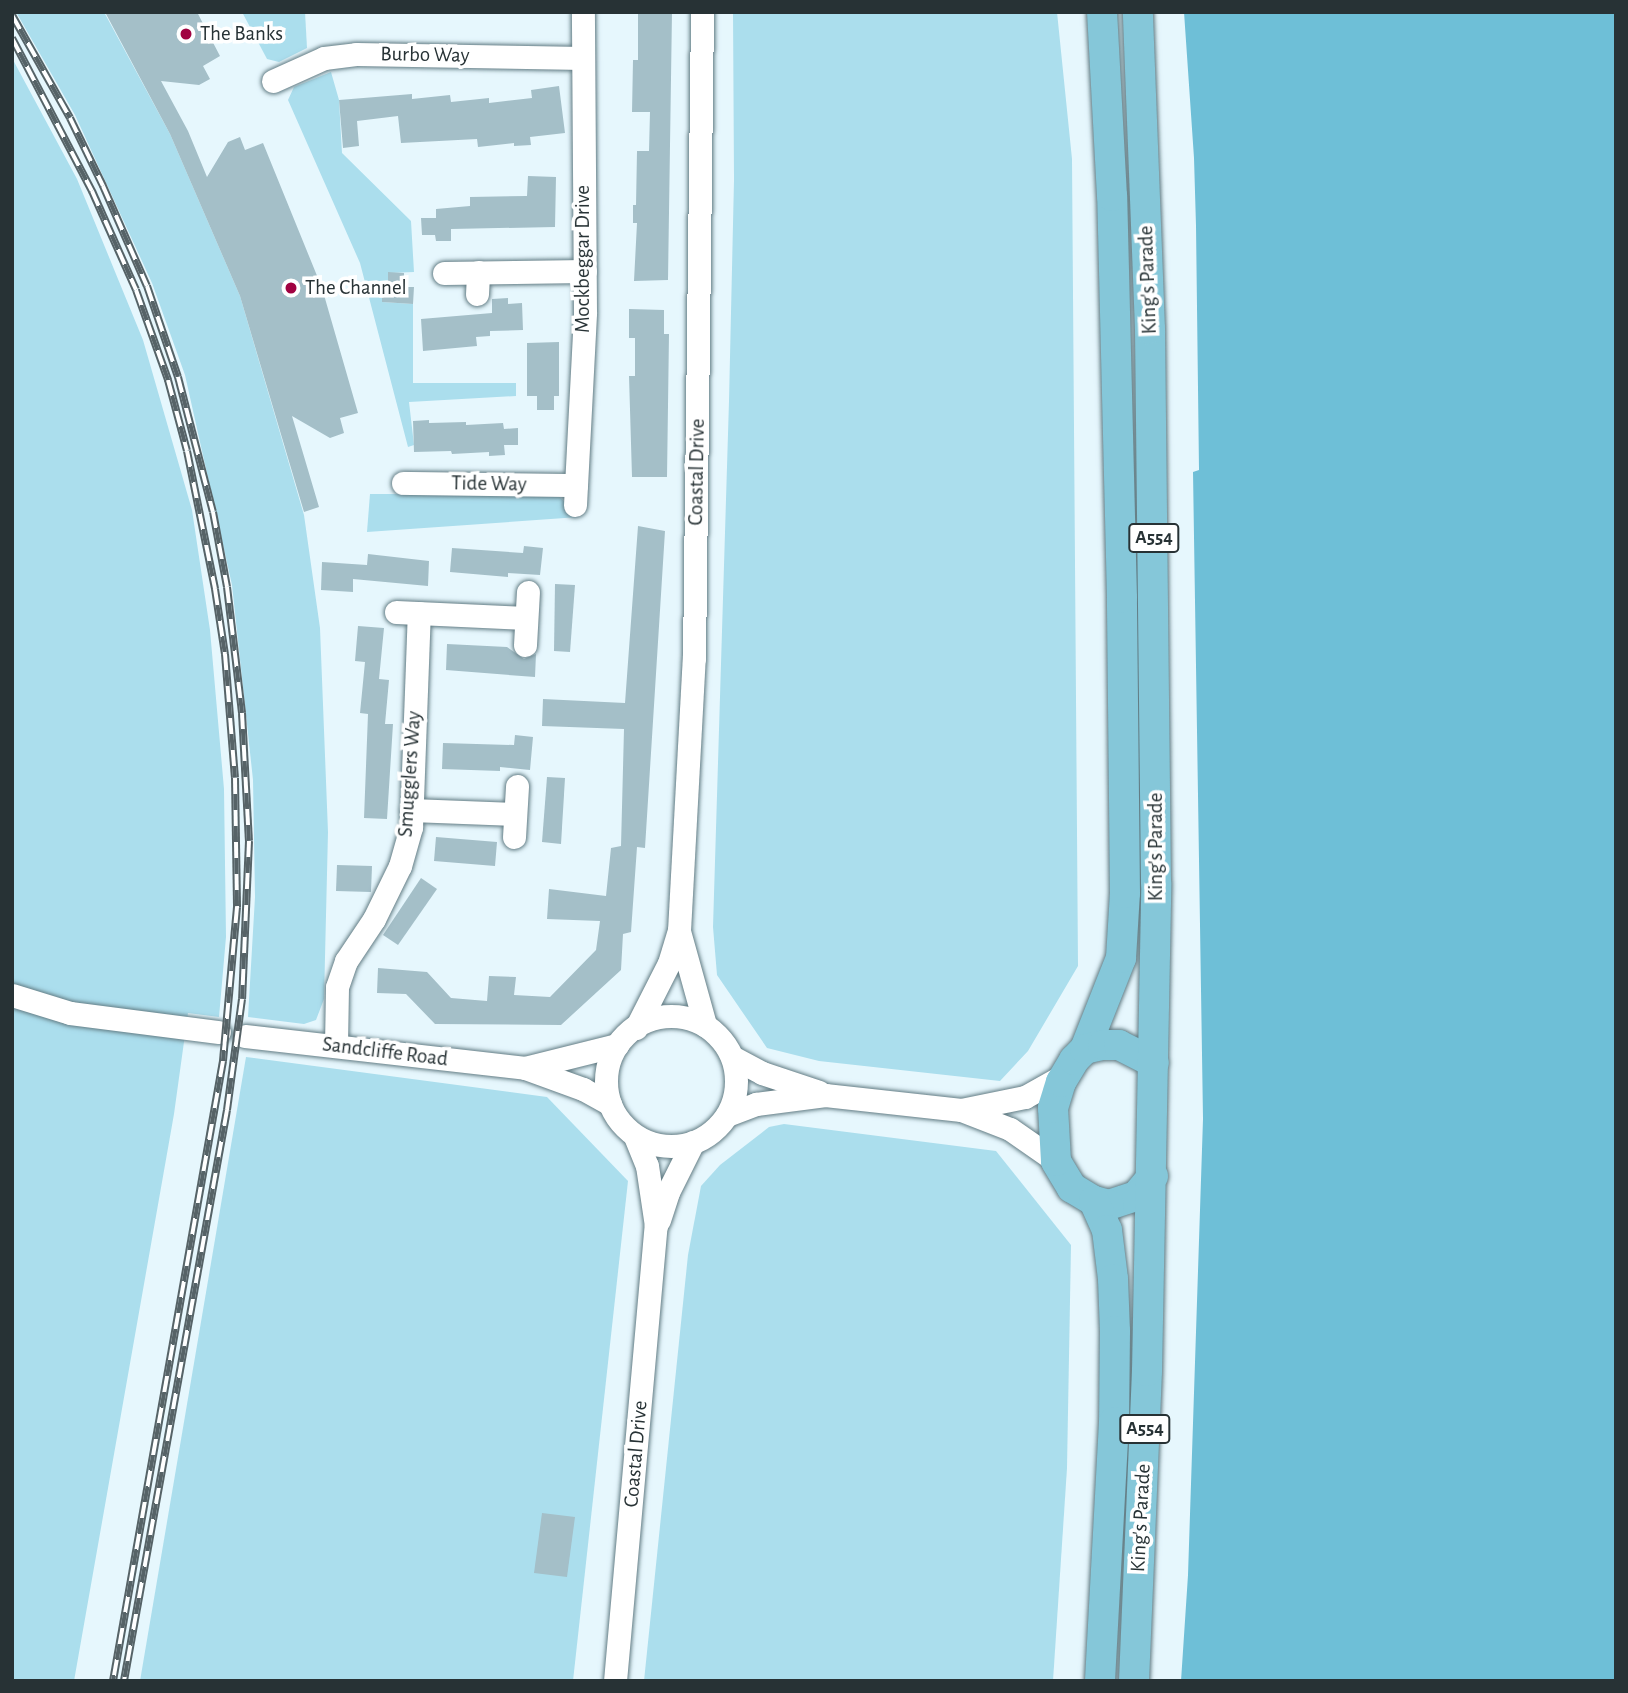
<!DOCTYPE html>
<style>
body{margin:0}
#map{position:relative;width:1628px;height:1693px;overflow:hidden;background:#e6f7fd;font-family:"Alegreya Sans",sans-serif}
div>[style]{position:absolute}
.green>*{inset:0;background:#abdeed}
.water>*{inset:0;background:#6ebfd7}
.building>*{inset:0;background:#a4bfc8}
.roads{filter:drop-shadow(0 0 2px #627c84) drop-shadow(0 0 2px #627c84)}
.minor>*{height:23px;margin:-11.5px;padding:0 11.5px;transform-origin:11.5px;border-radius:11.5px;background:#fff}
.minor>.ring{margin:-11.5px;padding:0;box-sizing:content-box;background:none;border:23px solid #fff;border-radius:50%}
.major>*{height:30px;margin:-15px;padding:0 15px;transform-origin:15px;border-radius:15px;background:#85c7d9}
.rail>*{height:8px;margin-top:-4px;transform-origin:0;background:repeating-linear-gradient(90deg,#fff 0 16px,#566367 0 32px);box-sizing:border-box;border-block:2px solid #566367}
.dots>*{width:19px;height:19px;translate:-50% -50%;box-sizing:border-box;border:4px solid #fff;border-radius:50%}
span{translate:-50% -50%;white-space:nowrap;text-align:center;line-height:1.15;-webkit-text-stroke:7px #fff;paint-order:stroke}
.shield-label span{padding:2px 5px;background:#fff;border:2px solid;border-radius:5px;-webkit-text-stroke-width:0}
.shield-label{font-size:19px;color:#273235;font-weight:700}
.poi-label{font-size:21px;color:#273235}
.left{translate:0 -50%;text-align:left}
.street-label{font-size:21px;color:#273235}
.frame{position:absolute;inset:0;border:14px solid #273235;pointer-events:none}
</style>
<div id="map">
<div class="green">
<i style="clip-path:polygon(16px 12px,104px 12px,170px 134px,240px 296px,304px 515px,320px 628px,328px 832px,324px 999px,316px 1020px,304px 1024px,248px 1017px,255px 897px,253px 780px,232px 585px,185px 375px,152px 283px,75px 115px)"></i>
<i style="clip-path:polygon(242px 12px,305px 12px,307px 48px,279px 62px,267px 59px)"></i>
<i style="clip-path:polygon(733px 12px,1057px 12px,1072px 159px,1078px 966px,1028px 1051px,1000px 1081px,819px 1061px,767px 1048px,717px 975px,713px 927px,729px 401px,734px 180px)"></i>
<i style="clip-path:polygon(12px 58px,77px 179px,143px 340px,192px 510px,210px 630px,224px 789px,226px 937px,219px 1017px,188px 1013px,174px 1114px,74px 1681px,12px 1681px)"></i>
<i style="clip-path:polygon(331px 72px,339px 100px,342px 153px,411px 221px,414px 272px,388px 273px,388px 286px,382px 287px,382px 302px,413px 304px,413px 383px,516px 383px,516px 396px,409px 402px,414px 445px,408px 447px,360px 263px,288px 100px,294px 87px)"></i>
<i style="clip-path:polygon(370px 494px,557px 494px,579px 517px,367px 532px)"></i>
<i style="clip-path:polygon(246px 1057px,547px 1097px,628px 1181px,573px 1681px,140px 1681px)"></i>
<i style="clip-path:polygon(784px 1124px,996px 1151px,1071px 1245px,1067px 1468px,1053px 1681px,644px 1681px,688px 1255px,701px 1186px,720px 1165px,769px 1127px)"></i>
</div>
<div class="water">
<i style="clip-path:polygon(1184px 12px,1616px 12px,1616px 1681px,1181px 1681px,1188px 1575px,1203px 1119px,1193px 472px,1199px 470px,1196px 226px,1194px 158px)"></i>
</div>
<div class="building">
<i style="clip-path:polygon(105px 12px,197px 12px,220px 56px,203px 66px,210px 79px,199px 85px,161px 81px,188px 131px,207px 177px,228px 142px,240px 137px,245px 150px,263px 143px,322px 288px,358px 413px,340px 418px,344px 433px,330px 438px,292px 416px,319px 507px,304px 512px,240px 296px,170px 134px)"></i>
<i style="clip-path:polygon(638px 12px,672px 12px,668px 280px,634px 281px,637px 223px,633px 223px,633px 205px,636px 205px,637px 151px,649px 151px,650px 112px,632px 112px,633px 60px,638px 60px)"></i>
<i style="clip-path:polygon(559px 86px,565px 133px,530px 137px,531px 145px,514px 146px,514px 143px,478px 147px,477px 139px,401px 143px,398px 116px,357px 121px,359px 146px,343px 148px,339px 100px,412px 94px,412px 99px,450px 95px,451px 102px,489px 98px,489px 103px,532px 98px,531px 90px)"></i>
<i style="clip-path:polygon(528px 176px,556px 177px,555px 227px,451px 229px,451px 241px,436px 241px,435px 235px,422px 235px,421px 218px,436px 218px,436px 209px,470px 206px,470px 197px,527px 196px)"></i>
<i style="clip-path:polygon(388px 272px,404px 273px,404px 287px,414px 287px,413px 304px,382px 302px,382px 286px,388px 286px)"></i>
<i style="clip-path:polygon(508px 298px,508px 304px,522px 303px,523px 330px,490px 331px,490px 336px,476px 337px,477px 346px,423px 351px,421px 319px,492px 313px,492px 299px)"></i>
<i style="clip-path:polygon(629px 309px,664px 310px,664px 334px,669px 334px,667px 477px,632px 477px,629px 376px,635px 376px,635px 338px,629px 338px)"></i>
<i style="clip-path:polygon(559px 342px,559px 396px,554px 396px,554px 410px,537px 410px,537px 396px,527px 396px,527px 343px)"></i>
<i style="clip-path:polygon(429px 420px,429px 423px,466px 422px,466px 425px,503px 423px,504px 429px,518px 428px,518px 445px,504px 445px,505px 455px,489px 456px,489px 452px,452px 454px,451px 451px,414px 452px,413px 421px)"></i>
<i style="clip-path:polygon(638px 526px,665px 531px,645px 848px,637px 847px,631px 932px,623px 934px,621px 970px,561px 1025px,435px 1024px,406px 994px,377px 993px,378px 968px,427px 972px,451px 998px,487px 1001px,489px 976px,516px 977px,514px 995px,550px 997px,596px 950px,600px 921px,547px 919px,549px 889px,606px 896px,611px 848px,621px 846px,624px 729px,542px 726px,543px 699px,625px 703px)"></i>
<i style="clip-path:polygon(524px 546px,543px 548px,540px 575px,508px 573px,508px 577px,450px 572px,452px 548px,523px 553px)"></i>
<i style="clip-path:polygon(368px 554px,429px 561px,428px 586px,353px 579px,353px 592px,321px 590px,322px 562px,367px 565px)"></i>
<i style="clip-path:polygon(555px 584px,575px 585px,570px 652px,554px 651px)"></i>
<i style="clip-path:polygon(358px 626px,384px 628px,379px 679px,389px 680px,385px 724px,393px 724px,387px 819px,364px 818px,368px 714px,360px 713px,365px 662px,355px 661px)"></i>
<i style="clip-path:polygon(447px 644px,507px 647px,524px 659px,536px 654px,535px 677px,446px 670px)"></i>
<i style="clip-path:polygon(515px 735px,533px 737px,530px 770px,500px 767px,500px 771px,442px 769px,443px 743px,514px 745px)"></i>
<i style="clip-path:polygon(547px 777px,565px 778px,561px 844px,542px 842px)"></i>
<i style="clip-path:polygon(436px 837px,497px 842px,495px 866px,434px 861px)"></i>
<i style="clip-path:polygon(337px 865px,372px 866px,371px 892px,336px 891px)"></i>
<i style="clip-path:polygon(421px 878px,437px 889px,398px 945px,383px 935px)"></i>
<i style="clip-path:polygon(542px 1513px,575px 1517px,567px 1577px,534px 1573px)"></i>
</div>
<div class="roads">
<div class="minor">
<i style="left:273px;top:81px;width:56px;rotate:-24.3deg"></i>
<i style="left:324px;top:58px;width:32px;rotate:-7deg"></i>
<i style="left:356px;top:54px;width:227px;rotate:1deg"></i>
<i style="left:444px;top:273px;width:141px;rotate:-0.8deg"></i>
<i style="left:477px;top:294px;width:22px;rotate:-87deg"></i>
<i style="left:403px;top:483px;width:173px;rotate:0.7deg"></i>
<i style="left:575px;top:505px;width:193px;rotate:-87deg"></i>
<i style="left:585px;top:312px;width:300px;rotate:-90.4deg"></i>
<i style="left:396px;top:612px;width:130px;rotate:2.6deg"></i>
<i style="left:525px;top:645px;width:53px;rotate:-86.8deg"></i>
<i style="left:411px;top:810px;width:104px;rotate:2.2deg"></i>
<i style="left:514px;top:837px;width:51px;rotate:-86.6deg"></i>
<i style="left:679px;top:931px;width:98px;rotate:74.5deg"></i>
<i style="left:12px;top:995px;width:61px;rotate:17.2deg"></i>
<i style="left:70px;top:1013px;width:150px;rotate:7.3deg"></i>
<i class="ring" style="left:606px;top:1016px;width:107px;height:107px"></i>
<i style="left:636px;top:1028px;width:73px;rotate:-63.1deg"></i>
<i style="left:669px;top:963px;width:34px;rotate:-73deg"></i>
<i style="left:679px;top:931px;width:273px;rotate:-86.9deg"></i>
<i style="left:694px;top:658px;width:646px;rotate:-89.29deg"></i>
<i style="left:245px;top:1036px;width:282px;rotate:6.5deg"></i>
<i style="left:525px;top:1068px;width:62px;rotate:19.9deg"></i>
<i style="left:583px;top:1089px;width:31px;rotate:29deg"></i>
<i style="left:336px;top:1045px;width:58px;rotate:-89deg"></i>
<i style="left:337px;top:987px;width:28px;rotate:-71deg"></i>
<i style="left:346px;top:961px;width:50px;rotate:-56.3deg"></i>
<i style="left:374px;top:919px;width:59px;rotate:-63.9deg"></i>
<i style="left:400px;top:866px;width:41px;rotate:-74.2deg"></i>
<i style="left:411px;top:827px;width:214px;rotate:-87.9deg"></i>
<i style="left:732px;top:1057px;width:34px;rotate:28deg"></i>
<i style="left:762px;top:1073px;width:60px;rotate:18.4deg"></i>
<i style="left:525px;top:1068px;width:95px;rotate:-14deg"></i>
<i style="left:964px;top:1111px;width:49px;rotate:21.4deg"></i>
<i style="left:1010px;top:1129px;width:56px;rotate:34.8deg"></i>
<i style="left:727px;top:1115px;width:31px;rotate:-21deg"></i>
<i style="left:756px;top:1104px;width:70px;rotate:-7.4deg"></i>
<i style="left:825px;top:1095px;width:137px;rotate:6.3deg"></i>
<i style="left:961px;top:1110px;width:65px;rotate:-11.5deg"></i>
<i style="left:1025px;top:1097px;width:47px;rotate:-29.3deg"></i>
<i style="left:659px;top:1220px;width:29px;rotate:-72deg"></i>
<i style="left:668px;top:1192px;width:56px;rotate:-63.4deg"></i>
<i style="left:615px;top:1681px;width:457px;rotate:-84.9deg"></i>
<i style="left:656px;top:1226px;width:61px;rotate:-98.5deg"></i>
<i style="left:647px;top:1166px;width:32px;rotate:-112deg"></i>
</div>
<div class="major">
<i style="left:1085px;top:1049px;width:98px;rotate:-68.4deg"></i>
<i style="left:1121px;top:958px;width:65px;rotate:-86.5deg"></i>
<i style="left:1125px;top:893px;width:295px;rotate:-90.6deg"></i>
<i style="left:1122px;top:598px;width:402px;rotate:-91.4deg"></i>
<i style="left:1112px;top:196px;width:184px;rotate:-93.1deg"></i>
<i style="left:1153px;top:1176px;width:26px;rotate:130deg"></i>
<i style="left:1136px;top:1196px;width:28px;rotate:162deg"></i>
<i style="left:1109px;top:1205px;width:16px;rotate:-165deg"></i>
<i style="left:1094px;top:1201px;width:26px;rotate:-149deg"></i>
<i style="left:1072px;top:1188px;width:31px;rotate:-121deg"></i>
<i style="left:1056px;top:1161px;width:53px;rotate:-93.2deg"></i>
<i style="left:1053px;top:1108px;width:27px;rotate:-73deg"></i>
<i style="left:1061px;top:1082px;width:26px;rotate:-59deg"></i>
<i style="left:1074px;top:1060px;width:16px;rotate:-45deg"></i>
<i style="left:1085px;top:1049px;width:18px;rotate:-13deg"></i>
<i style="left:1103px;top:1045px;width:16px"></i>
<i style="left:1119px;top:1045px;width:39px;rotate:27deg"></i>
<i style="left:1094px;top:1201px;width:32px;rotate:66deg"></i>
<i style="left:1107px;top:1230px;width:49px;rotate:83deg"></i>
<i style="left:1113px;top:1279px;width:52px;rotate:87.8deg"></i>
<i style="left:1115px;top:1331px;width:91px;rotate:90.6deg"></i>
<i style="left:1114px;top:1422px;width:259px;rotate:93.1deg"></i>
<i style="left:1134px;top:1681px;width:310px;rotate:-87.6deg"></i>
<i style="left:1147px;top:1371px;width:488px;rotate:-88.9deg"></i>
<i style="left:1156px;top:883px;width:554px;rotate:-90.62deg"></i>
<i style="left:1150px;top:329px;width:317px;rotate:-92.2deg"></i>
</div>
</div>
<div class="rail">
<i style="left:12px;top:15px;width:118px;rotate:60.6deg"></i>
<i style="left:70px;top:118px;width:76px;rotate:64.1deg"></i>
<i style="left:103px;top:186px;width:109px;rotate:66.3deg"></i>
<i style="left:147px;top:286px;width:96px;rotate:71.2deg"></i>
<i style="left:178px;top:377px;width:139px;rotate:75.5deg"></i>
<i style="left:213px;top:512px;width:76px;rotate:79.4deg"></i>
<i style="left:227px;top:587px;width:127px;rotate:83.2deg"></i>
<i style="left:242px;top:713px;width:128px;rotate:86.9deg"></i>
<i style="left:249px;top:841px;width:158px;rotate:92.5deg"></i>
<i style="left:242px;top:999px;width:112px;rotate:97.7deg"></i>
<i style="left:227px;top:1110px;width:580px;rotate:100.23deg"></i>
<i style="left:12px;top:38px;width:173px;rotate:62.4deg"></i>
<i style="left:92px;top:191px;width:108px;rotate:66deg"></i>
<i style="left:136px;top:290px;width:96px;rotate:70.4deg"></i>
<i style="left:168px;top:380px;width:73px;rotate:75deg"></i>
<i style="left:187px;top:451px;width:141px;rotate:78.5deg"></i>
<i style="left:215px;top:589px;width:66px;rotate:81.3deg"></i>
<i style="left:225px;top:654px;width:124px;rotate:85.4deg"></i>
<i style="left:235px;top:778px;width:129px;rotate:89.1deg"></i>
<i style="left:237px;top:907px;width:155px;rotate:95.2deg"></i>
<i style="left:223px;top:1061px;width:630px;rotate:100.06deg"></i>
</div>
<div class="dots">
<i style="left:186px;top:34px;background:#a00241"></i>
<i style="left:291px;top:288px;background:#a00241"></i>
</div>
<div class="shield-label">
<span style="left:1154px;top:538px">A554</span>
<span style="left:1145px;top:1429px">A554</span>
</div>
<div class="poi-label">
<span class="left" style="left:200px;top:34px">The Banks</span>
<span class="left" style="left:305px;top:288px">The Channel</span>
</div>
<div class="street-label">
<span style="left:425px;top:55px;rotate:1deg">Burbo Way</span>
<span style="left:583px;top:259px;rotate:-90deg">Mockbeggar Drive</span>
<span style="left:1148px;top:280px;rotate:-92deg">King's Parade</span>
<span style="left:697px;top:472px;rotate:-89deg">Coastal Drive</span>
<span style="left:489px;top:484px;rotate:1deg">Tide Way</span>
<span style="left:410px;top:774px;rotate:-86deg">Smugglers Way</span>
<span style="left:1156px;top:847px;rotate:-90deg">King's Parade</span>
<span style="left:385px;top:1052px;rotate:7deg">Sandcliffe Road</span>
<span style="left:636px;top:1454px;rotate:-85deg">Coastal Drive</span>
<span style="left:1141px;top:1518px;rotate:-87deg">King's Parade</span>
</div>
<div class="frame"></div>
</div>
